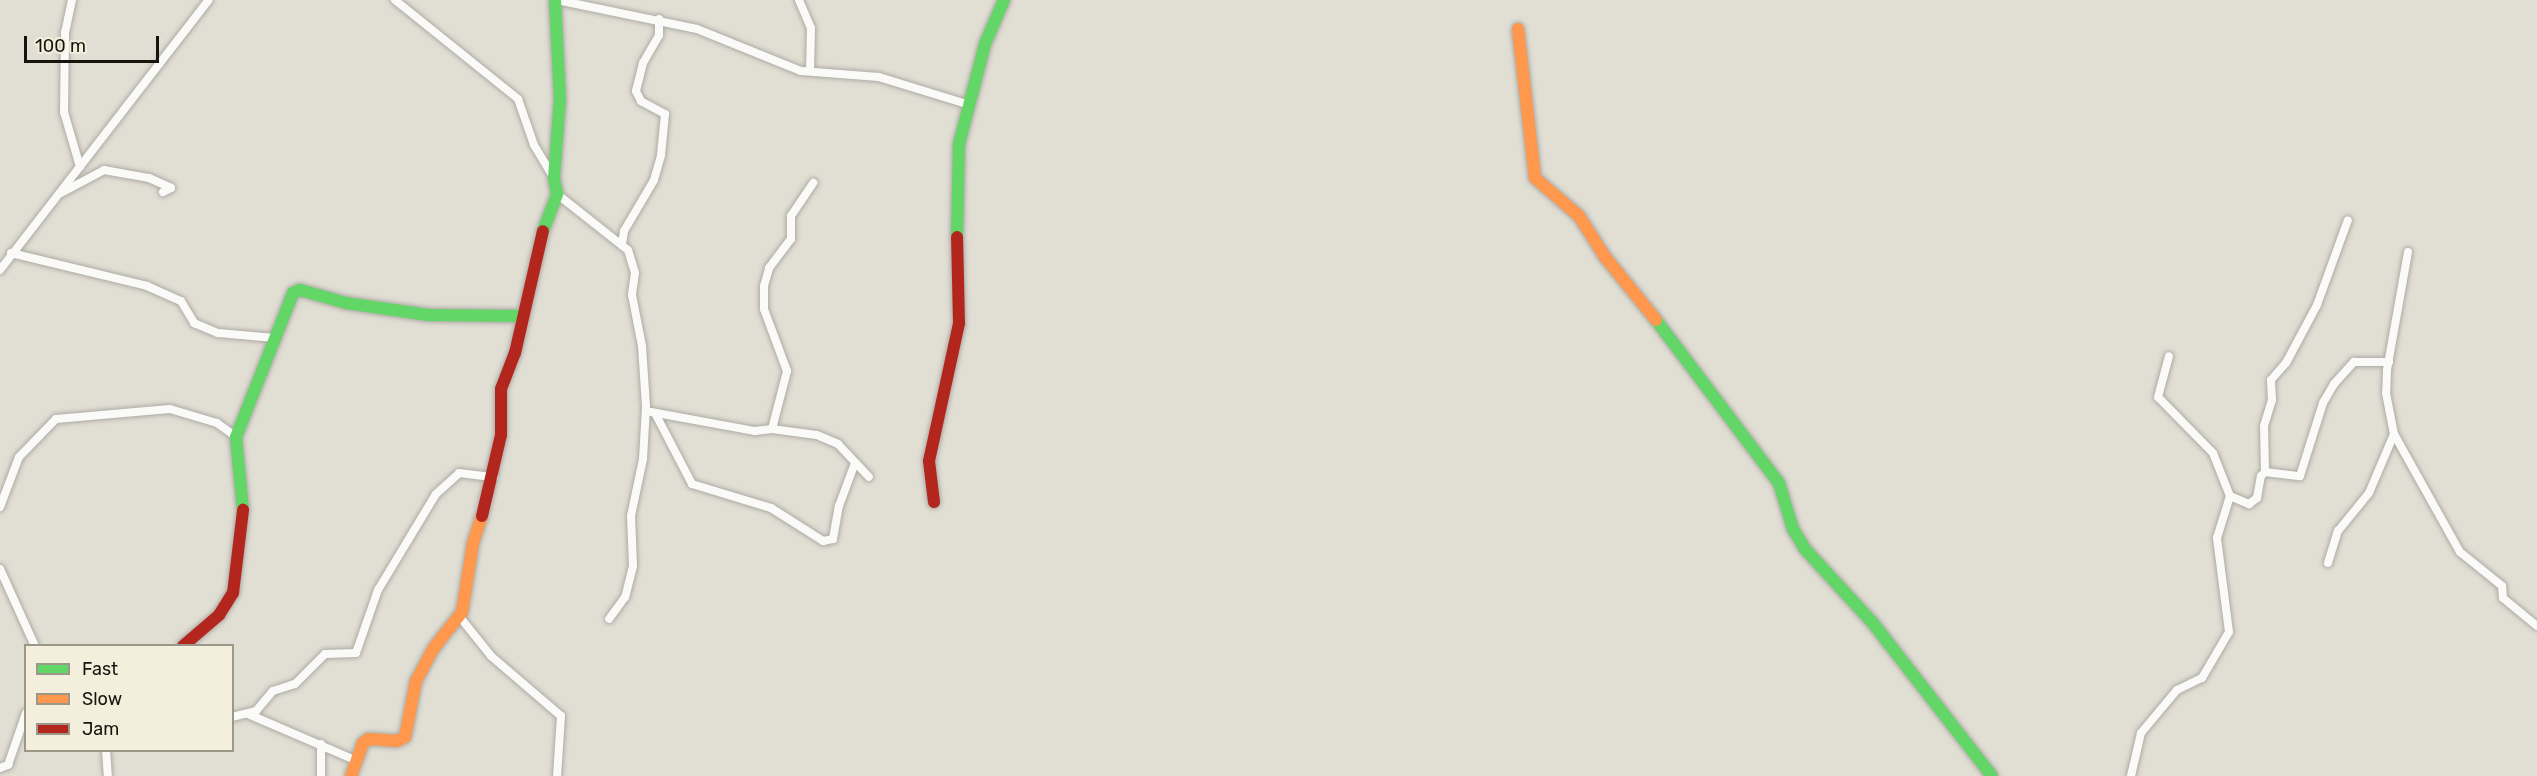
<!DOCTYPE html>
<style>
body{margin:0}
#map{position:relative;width:2537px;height:776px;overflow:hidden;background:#e1ded4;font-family:Rubik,sans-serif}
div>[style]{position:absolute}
.roads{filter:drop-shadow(0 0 2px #adaba4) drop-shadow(0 0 2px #adaba4)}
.street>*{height:8px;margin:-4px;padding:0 4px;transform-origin:4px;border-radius:4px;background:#fafaf9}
.fast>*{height:12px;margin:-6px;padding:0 6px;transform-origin:6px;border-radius:6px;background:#63d668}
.slow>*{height:12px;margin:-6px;padding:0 6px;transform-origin:6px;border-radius:6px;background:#ff974d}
.jam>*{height:12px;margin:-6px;padding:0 6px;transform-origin:6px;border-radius:6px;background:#b3261e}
span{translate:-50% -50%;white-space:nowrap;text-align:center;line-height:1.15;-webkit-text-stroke:4.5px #f4efdc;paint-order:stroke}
.legend{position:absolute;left:24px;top:644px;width:210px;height:108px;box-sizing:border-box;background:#f4efdc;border:2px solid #9b9789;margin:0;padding:8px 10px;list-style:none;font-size:18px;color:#15140d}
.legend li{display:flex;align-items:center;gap:12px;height:30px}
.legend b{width:30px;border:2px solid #9b9789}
.scale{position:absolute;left:24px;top:36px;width:135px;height:27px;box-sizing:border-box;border:3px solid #15140d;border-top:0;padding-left:8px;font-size:18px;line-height:21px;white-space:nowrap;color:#15140d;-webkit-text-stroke:4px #f4efdc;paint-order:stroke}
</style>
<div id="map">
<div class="roads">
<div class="street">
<i style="left:72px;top:0;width:33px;rotate:102deg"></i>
<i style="left:65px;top:32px;width:80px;rotate:90.7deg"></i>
<i style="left:64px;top:112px;width:57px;rotate:73.8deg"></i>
<i style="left:395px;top:0;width:158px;rotate:38.8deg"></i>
<i style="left:518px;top:99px;width:49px;rotate:70.8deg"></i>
<i style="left:534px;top:145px;width:39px;rotate:59deg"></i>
<i style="left:557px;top:0;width:143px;rotate:11.7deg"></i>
<i style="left:697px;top:29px;width:112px;rotate:22deg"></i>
<i style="left:801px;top:71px;width:78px;rotate:4.4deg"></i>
<i style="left:879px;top:77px;width:92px;rotate:17.1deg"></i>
<i style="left:799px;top:0;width:30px;rotate:67deg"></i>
<i style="left:811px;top:28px;width:43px;rotate:91.3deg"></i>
<i style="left:61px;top:193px;width:49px;rotate:-28.1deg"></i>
<i style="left:104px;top:170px;width:46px;rotate:10.1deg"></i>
<i style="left:149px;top:178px;width:24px;rotate:24deg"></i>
<i style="left:171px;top:188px;width:9px;rotate:153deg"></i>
<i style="left:557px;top:194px;width:90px;rotate:38.3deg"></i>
<i style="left:628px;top:250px;width:24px;rotate:73deg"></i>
<i style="left:635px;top:273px;width:22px;rotate:98deg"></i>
<i style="left:632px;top:295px;width:52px;rotate:78.9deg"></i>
<i style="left:642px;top:346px;width:61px;rotate:86.2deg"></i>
<i style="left:646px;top:407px;width:52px;rotate:93.3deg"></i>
<i style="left:643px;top:459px;width:58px;rotate:101.9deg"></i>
<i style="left:631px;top:516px;width:50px;rotate:87.7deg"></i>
<i style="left:633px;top:566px;width:32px;rotate:104deg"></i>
<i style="left:625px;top:597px;width:27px;rotate:126deg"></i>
<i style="left:622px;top:244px;width:13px;rotate:-81deg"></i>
<i style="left:624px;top:231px;width:59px;rotate:-59.5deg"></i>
<i style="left:654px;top:180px;width:26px;rotate:-74deg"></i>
<i style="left:661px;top:155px;width:41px;rotate:-84.4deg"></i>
<i style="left:665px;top:114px;width:27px;rotate:-152deg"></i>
<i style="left:641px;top:101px;width:11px;rotate:-117deg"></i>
<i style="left:636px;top:91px;width:29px;rotate:-76deg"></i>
<i style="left:643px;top:63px;width:32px;rotate:-60deg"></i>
<i style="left:659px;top:35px;width:16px;rotate:-90deg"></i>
<i style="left:2408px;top:252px;width:120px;rotate:100.1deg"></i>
<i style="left:2387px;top:370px;width:23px;rotate:92deg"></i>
<i style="left:2386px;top:393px;width:42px;rotate:79deg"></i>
<i style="left:2394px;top:434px;width:135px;rotate:60.8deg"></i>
<i style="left:2460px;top:552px;width:54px;rotate:39deg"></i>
<i style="left:2502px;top:586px;width:12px;rotate:85deg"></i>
<i style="left:2503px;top:598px;width:44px;rotate:39.5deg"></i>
<i style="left:11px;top:253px;width:140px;rotate:13.6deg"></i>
<i style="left:147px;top:286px;width:37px;rotate:24deg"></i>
<i style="left:181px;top:301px;width:26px;rotate:59deg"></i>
<i style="left:194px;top:323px;width:26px;rotate:23deg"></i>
<i style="left:218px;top:333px;width:57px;rotate:5deg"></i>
<i style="left:0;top:270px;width:341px;rotate:-52.3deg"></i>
<i style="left:651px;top:412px;width:106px;rotate:10.4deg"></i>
<i style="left:755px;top:431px;width:17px;rotate:-7deg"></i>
<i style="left:772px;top:429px;width:45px;rotate:7.6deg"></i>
<i style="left:817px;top:435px;width:23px;rotate:23deg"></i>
<i style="left:838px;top:444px;width:45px;rotate:46.8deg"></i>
<i style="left:655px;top:413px;width:80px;rotate:62.5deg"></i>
<i style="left:692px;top:484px;width:83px;rotate:16.9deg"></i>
<i style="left:771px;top:508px;width:62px;rotate:32.4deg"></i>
<i style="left:823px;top:541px;width:10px;rotate:-11deg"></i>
<i style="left:833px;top:539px;width:34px;rotate:-80deg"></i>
<i style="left:839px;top:506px;width:46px;rotate:-69.6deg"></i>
<i style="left:772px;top:429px;width:60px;rotate:-75.5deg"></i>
<i style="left:787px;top:371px;width:66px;rotate:-110.4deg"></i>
<i style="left:764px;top:309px;width:23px;rotate:-90deg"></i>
<i style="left:764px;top:286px;width:19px;rotate:-74deg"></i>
<i style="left:769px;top:268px;width:36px;rotate:-53deg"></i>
<i style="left:791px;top:239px;width:23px;rotate:-90deg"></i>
<i style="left:791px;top:216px;width:40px;rotate:-56deg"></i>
<i style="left:2265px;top:472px;width:46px;rotate:-91.2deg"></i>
<i style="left:2264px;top:426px;width:27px;rotate:-73deg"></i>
<i style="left:2272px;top:400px;width:20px;rotate:-93deg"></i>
<i style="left:2271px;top:380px;width:23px;rotate:-49deg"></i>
<i style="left:2286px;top:363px;width:66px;rotate:-61.9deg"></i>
<i style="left:2317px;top:305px;width:90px;rotate:-70deg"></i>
<i style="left:2230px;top:496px;width:21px;rotate:23deg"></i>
<i style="left:2249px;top:504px;width:10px;rotate:-37deg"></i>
<i style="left:2257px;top:498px;width:22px;rotate:-80deg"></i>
<i style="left:2261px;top:476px;width:6px;rotate:-45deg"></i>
<i style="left:2265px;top:472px;width:35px;rotate:7deg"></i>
<i style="left:2300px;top:476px;width:77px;rotate:-72.5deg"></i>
<i style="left:2323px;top:403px;width:22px;rotate:-60deg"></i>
<i style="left:2334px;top:384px;width:30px;rotate:-48deg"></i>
<i style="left:2354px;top:362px;width:35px"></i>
<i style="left:0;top:507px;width:53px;rotate:-69.2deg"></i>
<i style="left:19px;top:457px;width:53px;rotate:-45.8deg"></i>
<i style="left:56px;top:419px;width:114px;rotate:-5deg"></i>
<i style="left:170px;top:409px;width:49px;rotate:16.6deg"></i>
<i style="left:217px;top:423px;width:24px;rotate:36deg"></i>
<i style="left:2328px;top:563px;width:34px;rotate:-73deg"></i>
<i style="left:2338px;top:531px;width:49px;rotate:-50.8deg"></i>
<i style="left:2369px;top:493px;width:64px;rotate:-67deg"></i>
<i style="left:0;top:569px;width:85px;rotate:65.6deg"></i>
<i style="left:459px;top:616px;width:51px;rotate:51.3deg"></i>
<i style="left:491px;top:656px;width:92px;rotate:40.6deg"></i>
<i style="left:561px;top:716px;width:60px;rotate:93.8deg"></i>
<i style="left:248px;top:714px;width:116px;rotate:23.3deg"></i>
<i style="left:232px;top:717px;width:25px;rotate:-14deg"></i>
<i style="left:256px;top:711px;width:26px;rotate:-50deg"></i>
<i style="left:273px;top:691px;width:23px;rotate:-18deg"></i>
<i style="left:295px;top:684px;width:42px;rotate:-45deg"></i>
<i style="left:325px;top:654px;width:31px;rotate:-2deg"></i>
<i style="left:356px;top:653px;width:67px;rotate:-70.8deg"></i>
<i style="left:378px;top:590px;width:112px;rotate:-58.9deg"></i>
<i style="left:436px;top:494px;width:31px;rotate:-42deg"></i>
<i style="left:459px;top:473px;width:35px;rotate:7deg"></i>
<i style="left:321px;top:744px;width:32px;rotate:90deg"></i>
<i style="left:106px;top:750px;width:26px;rotate:86deg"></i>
<i style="left:0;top:768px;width:9px;rotate:-21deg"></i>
<i style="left:8px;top:765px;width:55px;rotate:-70.9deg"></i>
<i style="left:2131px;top:776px;width:44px;rotate:-76.9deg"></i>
<i style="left:2141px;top:733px;width:56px;rotate:-50.1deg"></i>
<i style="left:2177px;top:690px;width:28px;rotate:-26deg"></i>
<i style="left:2202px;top:678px;width:53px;rotate:-59.6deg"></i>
<i style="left:2229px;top:632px;width:95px;rotate:-97.3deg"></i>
<i style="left:2217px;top:538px;width:44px;rotate:-72.8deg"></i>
<i style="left:2230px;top:496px;width:46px;rotate:-111.6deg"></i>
<i style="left:2213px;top:453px;width:78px;rotate:-134.5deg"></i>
<i style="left:2158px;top:397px;width:42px;rotate:-75deg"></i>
</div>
<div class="fast">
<i style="left:543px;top:231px;width:40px;rotate:-69deg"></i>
<i style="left:557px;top:194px;width:16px;rotate:-101deg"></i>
<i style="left:554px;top:178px;width:79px;rotate:-85.7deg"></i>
<i style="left:560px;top:99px;width:99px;rotate:-92.9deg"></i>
<i style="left:957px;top:237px;width:93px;rotate:-88.8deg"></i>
<i style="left:959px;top:144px;width:103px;rotate:-75.4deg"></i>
<i style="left:985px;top:44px;width:48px;rotate:-66.6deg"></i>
<i style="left:1656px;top:320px;width:204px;rotate:53deg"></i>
<i style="left:1779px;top:483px;width:48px;rotate:73.1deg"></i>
<i style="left:1793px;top:529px;width:23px;rotate:59deg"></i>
<i style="left:1805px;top:549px;width:99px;rotate:47.5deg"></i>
<i style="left:1872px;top:622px;width:195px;rotate:52.1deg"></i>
<i style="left:243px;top:510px;width:73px;rotate:-95.5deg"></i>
<i style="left:236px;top:437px;width:155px;rotate:-68.4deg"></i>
<i style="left:293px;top:293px;width:8px;rotate:-23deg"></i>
<i style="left:300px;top:290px;width:48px;rotate:15.8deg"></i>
<i style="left:346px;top:303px;width:83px;rotate:8.3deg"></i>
<i style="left:428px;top:315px;width:95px;rotate:0.6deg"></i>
</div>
<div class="slow">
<i style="left:1518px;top:29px;width:150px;rotate:83.5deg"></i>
<i style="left:1535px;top:178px;width:58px;rotate:40.8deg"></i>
<i style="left:1579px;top:216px;width:49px;rotate:57.6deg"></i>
<i style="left:1605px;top:257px;width:81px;rotate:51deg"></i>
<i style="left:351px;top:776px;width:35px;rotate:-70deg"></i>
<i style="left:363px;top:743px;width:7px;rotate:-34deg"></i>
<i style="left:369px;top:739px;width:28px;rotate:4deg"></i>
<i style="left:397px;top:741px;width:9px;rotate:-27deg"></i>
<i style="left:405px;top:737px;width:57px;rotate:-78.9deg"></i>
<i style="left:416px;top:681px;width:36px;rotate:-62deg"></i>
<i style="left:433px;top:649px;width:47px;rotate:-51.9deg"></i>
<i style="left:462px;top:612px;width:70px;rotate:-80.9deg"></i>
<i style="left:473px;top:543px;width:28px;rotate:-72deg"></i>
</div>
<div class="jam">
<i style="left:934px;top:502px;width:41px;rotate:-97deg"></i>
<i style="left:929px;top:461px;width:141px;rotate:-77.7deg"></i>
<i style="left:959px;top:323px;width:86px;rotate:-91.3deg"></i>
<i style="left:482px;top:516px;width:83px;rotate:-76.8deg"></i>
<i style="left:501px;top:435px;width:46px;rotate:-90deg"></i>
<i style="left:501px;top:389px;width:39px;rotate:-69deg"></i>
<i style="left:515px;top:353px;width:125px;rotate:-77.1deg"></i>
<i style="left:183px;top:646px;width:48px;rotate:-40.7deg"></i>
<i style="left:219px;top:615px;width:26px;rotate:-58deg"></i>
<i style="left:233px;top:593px;width:84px;rotate:-83.1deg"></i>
</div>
</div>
<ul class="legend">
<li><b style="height:8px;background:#63d668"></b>Fast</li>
<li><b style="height:8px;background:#ff974d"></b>Slow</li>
<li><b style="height:8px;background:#b3261e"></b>Jam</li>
</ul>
<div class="scale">100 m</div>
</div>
